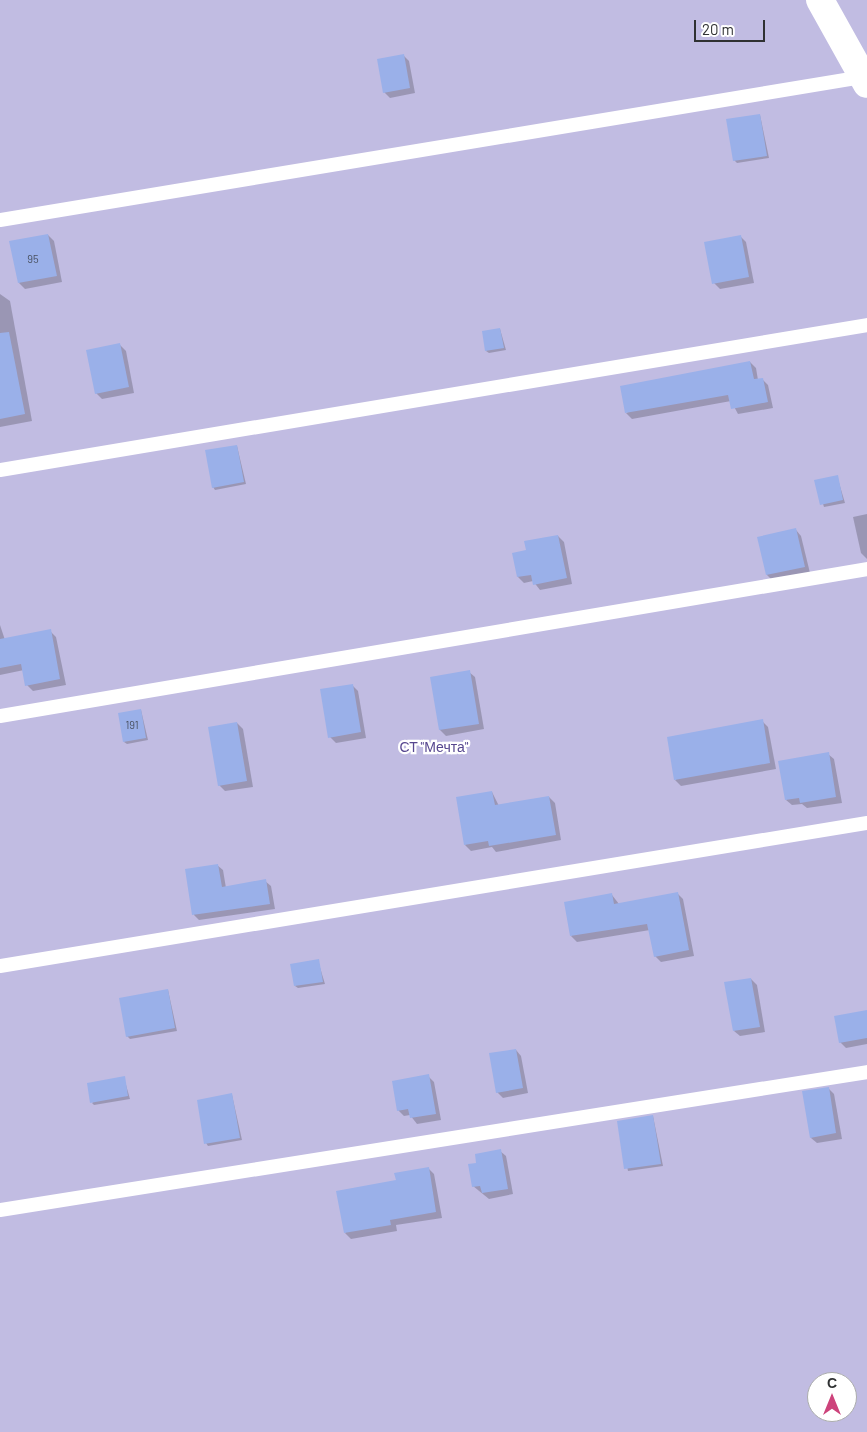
<!DOCTYPE html>
<meta charset="utf-8">
<style>
body{margin:0}
#map{position:relative;width:867px;height:1432px;overflow:hidden;background:#dfe4e9;font-family:Barlow,sans-serif}
div>[style]{position:absolute}
.green>*{inset:0;background:#c1bce2}
.shadow>*{inset:0;background:#0003}
.building>*{inset:0;background:#9ab0e9}
.lane>*{height:14px;margin:-7px;padding:0 7px;transform-origin:7px;border-radius:7px;background:#fff}
.street>*{height:28px;margin:-14px;padding:0 14px;transform-origin:14px;border-radius:14px;background:#fff}
span{translate:-50% -50%;white-space:nowrap;text-align:center;line-height:1.15;-webkit-text-stroke:4.5px #fff;paint-order:stroke}
.number-label{font-size:11px;color:#4a5160}
.number-label span{-webkit-text-stroke-width:0}
.park-label{font-size:14px;color:#56468f}
.north{position:absolute;left:807px;top:1372px;width:50px;height:50px;box-sizing:border-box;background:#fff;border:1px solid #acadad;border-radius:50%;rotate:0deg;font-size:14px;font-weight:700;line-height:20px;text-align:center;color:#2f3132}
.north::after{content:'';display:block;margin:auto;width:18px;height:22px;background:#cd437b;clip-path:polygon(50% 0,100% 100%,50% 72%,0 100%)}
.scale{position:absolute;left:694px;top:20px;width:71px;height:22px;box-sizing:border-box;border:2px solid #2f3132;border-top:0;padding-left:6px;font-size:15px;line-height:18px;white-space:nowrap;color:#2f3132;-webkit-text-stroke:4px #fff;paint-order:stroke}
</style>
<div id="map">
<div class="green">
<i style="clip-path:polygon(evenodd,0 0,867px 0,867px 1432px,0 1432px,0 0,817px 1382px,847px 1382px,847px 1412px,817px 1412px,817px 1382px)"></i>
</div>
<div class="shadow">
<i style="clip-path:polygon(403px 55px,409px 61px,415px 93px,390px 98px,384px 92px)"></i>
<i style="clip-path:polygon(760px 115px,769px 158px,737px 163px,734px 160px)"></i>
<i style="clip-path:polygon(48px 235px,54px 241px,62px 282px,25px 289px,19px 283px)"></i>
<i style="clip-path:polygon(740px 236px,746px 242px,754px 283px,720px 289px,714px 283px)"></i>
<i style="clip-path:polygon(0 294px,10px 301px,32px 421px,0 427px)"></i>
<i style="clip-path:polygon(500px 329px,506px 350px,489px 353px,486px 351px)"></i>
<i style="clip-path:polygon(120px 345px,126px 351px,134px 393px,102px 399px,96px 393px)"></i>
<i style="clip-path:polygon(750px 362px,756px 368px,758px 380px,762px 379px,768px 385px,773px 408px,738px 414px,731px 401px,632px 419px,626px 413px)"></i>
<i style="clip-path:polygon(237px 446px,246px 484px,215px 490px,213px 487px)"></i>
<i style="clip-path:polygon(837px 476px,845px 503px,824px 507px,816px 481px)"></i>
<i style="clip-path:polygon(867px 514px,867px 559px,861px 553px,853px 517px)"></i>
<i style="clip-path:polygon(796px 530px,801px 536px,810px 573px,773px 581px,767px 575px,759px 538px)"></i>
<i style="clip-path:polygon(558px 536px,564px 542px,572px 584px,540px 590px,533px 581px,524px 583px,518px 577px,514px 554px,527px 551px)"></i>
<i style="clip-path:polygon(0 625px,5px 640px,50px 631px,56px 637px,66px 685px,33px 691px,27px 685px,24px 670px,0 675px)"></i>
<i style="clip-path:polygon(469px 672px,475px 677px,484px 729px,446px 736px,440px 730px,431px 678px)"></i>
<i style="clip-path:polygon(352px 685px,358px 691px,366px 738px,336px 743px,330px 737px)"></i>
<i style="clip-path:polygon(141px 710px,148px 740px,127px 744px,124px 742px)"></i>
<i style="clip-path:polygon(762px 721px,768px 727px,776px 769px,681px 786px,675px 780px)"></i>
<i style="clip-path:polygon(237px 723px,243px 729px,253px 787px,225px 791px,219px 785px)"></i>
<i style="clip-path:polygon(828px 754px,834px 759px,842px 803px,807px 808px,802px 804px,792px 805px,786px 800px)"></i>
<i style="clip-path:polygon(492px 792px,499px 806px,549px 797px,555px 803px,561px 840px,496px 852px,492px 847px,471px 851px,465px 845px)"></i>
<i style="clip-path:polygon(217px 865px,223px 870px,226px 888px,265px 881px,271px 886px,275px 909px,199px 920px,194px 915px,186px 870px)"></i>
<i style="clip-path:polygon(677px 893px,683px 899px,694px 956px,661px 962px,655px 956px,650px 930px,577px 942px,571px 936px,612px 895px,619px 904px)"></i>
<i style="clip-path:polygon(318px 961px,325px 984px,298px 988px,295px 986px)"></i>
<i style="clip-path:polygon(751px 979px,757px 985px,765px 1032px,740px 1036px,734px 1031px)"></i>
<i style="clip-path:polygon(168px 990px,177px 1031px,130px 1039px,127px 1036px)"></i>
<i style="clip-path:polygon(867px 1012px,867px 1044px,846px 1048px,840px 1042px)"></i>
<i style="clip-path:polygon(516px 1050px,521px 1056px,528px 1093px,503px 1098px,497px 1092px)"></i>
<i style="clip-path:polygon(428px 1076px,434px 1082px,441px 1120px,417px 1124px,410px 1115px,404px 1116px,398px 1110px)"></i>
<i style="clip-path:polygon(124px 1078px,130px 1099px,94px 1105px,92px 1103px)"></i>
<i style="clip-path:polygon(828px 1088px,834px 1094px,842px 1139px,817px 1143px,811px 1138px)"></i>
<i style="clip-path:polygon(232px 1095px,242px 1140px,208px 1146px,206px 1143px)"></i>
<i style="clip-path:polygon(653px 1116px,663px 1166px,628px 1171px,618px 1122px)"></i>
<i style="clip-path:polygon(500px 1151px,506px 1156px,513px 1194px,489px 1199px,473px 1186px,478px 1164px)"></i>
<i style="clip-path:polygon(428px 1168px,434px 1174px,442px 1218px,396px 1225px,397px 1231px,351px 1239px,345px 1233px,397px 1181px)"></i>
</div>
<div class="building">
<i style="clip-path:polygon(404px 54px,410px 88px,383px 93px,377px 59px)"></i>
<i style="clip-path:polygon(760px 114px,767px 156px,733px 161px,726px 119px)"></i>
<i style="clip-path:polygon(48px 234px,57px 276px,18px 283px,9px 241px)"></i>
<i style="clip-path:polygon(741px 235px,749px 277px,712px 284px,704px 242px)"></i>
<i style="clip-path:polygon(500px 328px,504px 348px,485px 351px,482px 331px)"></i>
<i style="clip-path:polygon(9px 332px,25px 414px,0 419px,0 333px)"></i>
<i style="clip-path:polygon(120px 343px,129px 387px,95px 394px,86px 350px)"></i>
<i style="clip-path:polygon(750px 361px,754px 379px,763px 378px,768px 402px,731px 409px,728px 395px,625px 413px,620px 386px)"></i>
<i style="clip-path:polygon(237px 445px,244px 482px,212px 488px,205px 450px)"></i>
<i style="clip-path:polygon(838px 475px,843px 500px,820px 505px,814px 480px)"></i>
<i style="clip-path:polygon(796px 528px,805px 567px,766px 575px,757px 537px)"></i>
<i style="clip-path:polygon(558px 535px,567px 578px,533px 585px,531px 575px,517px 577px,512px 553px,526px 550px,524px 541px)"></i>
<i style="clip-path:polygon(51px 629px,60px 679px,25px 686px,21px 664px,0 668px,0 639px)"></i>
<i style="clip-path:polygon(470px 670px,479px 724px,439px 730px,430px 677px)"></i>
<i style="clip-path:polygon(353px 684px,361px 732px,328px 738px,320px 689px)"></i>
<i style="clip-path:polygon(141px 709px,146px 738px,123px 742px,118px 713px)"></i>
<i style="clip-path:polygon(763px 719px,770px 763px,674px 780px,667px 737px)"></i>
<i style="clip-path:polygon(237px 722px,247px 781px,218px 786px,208px 727px)"></i>
<i style="clip-path:polygon(829px 752px,836px 797px,800px 803px,799px 798px,785px 800px,778px 761px)"></i>
<i style="clip-path:polygon(492px 791px,495px 805px,549px 796px,556px 835px,489px 846px,488px 841px,464px 845px,456px 797px)"></i>
<i style="clip-path:polygon(218px 864px,222px 887px,266px 879px,270px 904px,192px 915px,185px 869px)"></i>
<i style="clip-path:polygon(678px 892px,689px 950px,654px 957px,647px 924px,570px 936px,564px 902px,612px 893px,614px 904px)"></i>
<i style="clip-path:polygon(319px 959px,323px 982px,294px 986px,290px 964px)"></i>
<i style="clip-path:polygon(751px 978px,760px 1027px,733px 1031px,724px 982px)"></i>
<i style="clip-path:polygon(168px 989px,175px 1028px,126px 1037px,119px 998px)"></i>
<i style="clip-path:polygon(867px 1010px,867px 1038px,839px 1043px,834px 1016px)"></i>
<i style="clip-path:polygon(516px 1049px,523px 1088px,496px 1093px,489px 1053px)"></i>
<i style="clip-path:polygon(429px 1074px,436px 1114px,410px 1118px,408px 1109px,397px 1111px,392px 1081px)"></i>
<i style="clip-path:polygon(125px 1076px,128px 1096px,90px 1103px,87px 1083px)"></i>
<i style="clip-path:polygon(829px 1087px,836px 1133px,810px 1138px,802px 1091px)"></i>
<i style="clip-path:polygon(232px 1093px,240px 1138px,204px 1144px,197px 1100px)"></i>
<i style="clip-path:polygon(653px 1115px,661px 1164px,624px 1169px,617px 1121px)"></i>
<i style="clip-path:polygon(501px 1149px,508px 1189px,482px 1193px,480px 1186px,472px 1187px,468px 1164px,476px 1163px,475px 1154px)"></i>
<i style="clip-path:polygon(429px 1167px,436px 1212px,390px 1220px,391px 1225px,344px 1233px,336px 1191px,396px 1180px,394px 1173px)"></i>
</div>
<div class="lane">
<i style="left:0;top:220px;width:875px;rotate:-9.41deg"></i>
<i style="left:0;top:470px;width:879px;rotate:-9.49deg"></i>
<i style="left:0;top:716px;width:879px;rotate:-9.62deg"></i>
<i style="left:0;top:966px;width:879px;rotate:-9.37deg"></i>
<i style="left:0;top:1210px;width:878px;rotate:-9.04deg"></i>
</div>
<div class="street">
<i style="left:820px;top:0;width:96px;rotate:60.8deg"></i>
</div>
<div class="number-label">
<span style="left:33px;top:259px">95</span>
<span style="left:132px;top:725px">191</span>
</div>
<div class="park-label">
<span style="left:434px;top:747px">СТ "Мечта"</span>
</div>
<div class="north">С</div>
<div class="scale">20 m</div>
</div>
